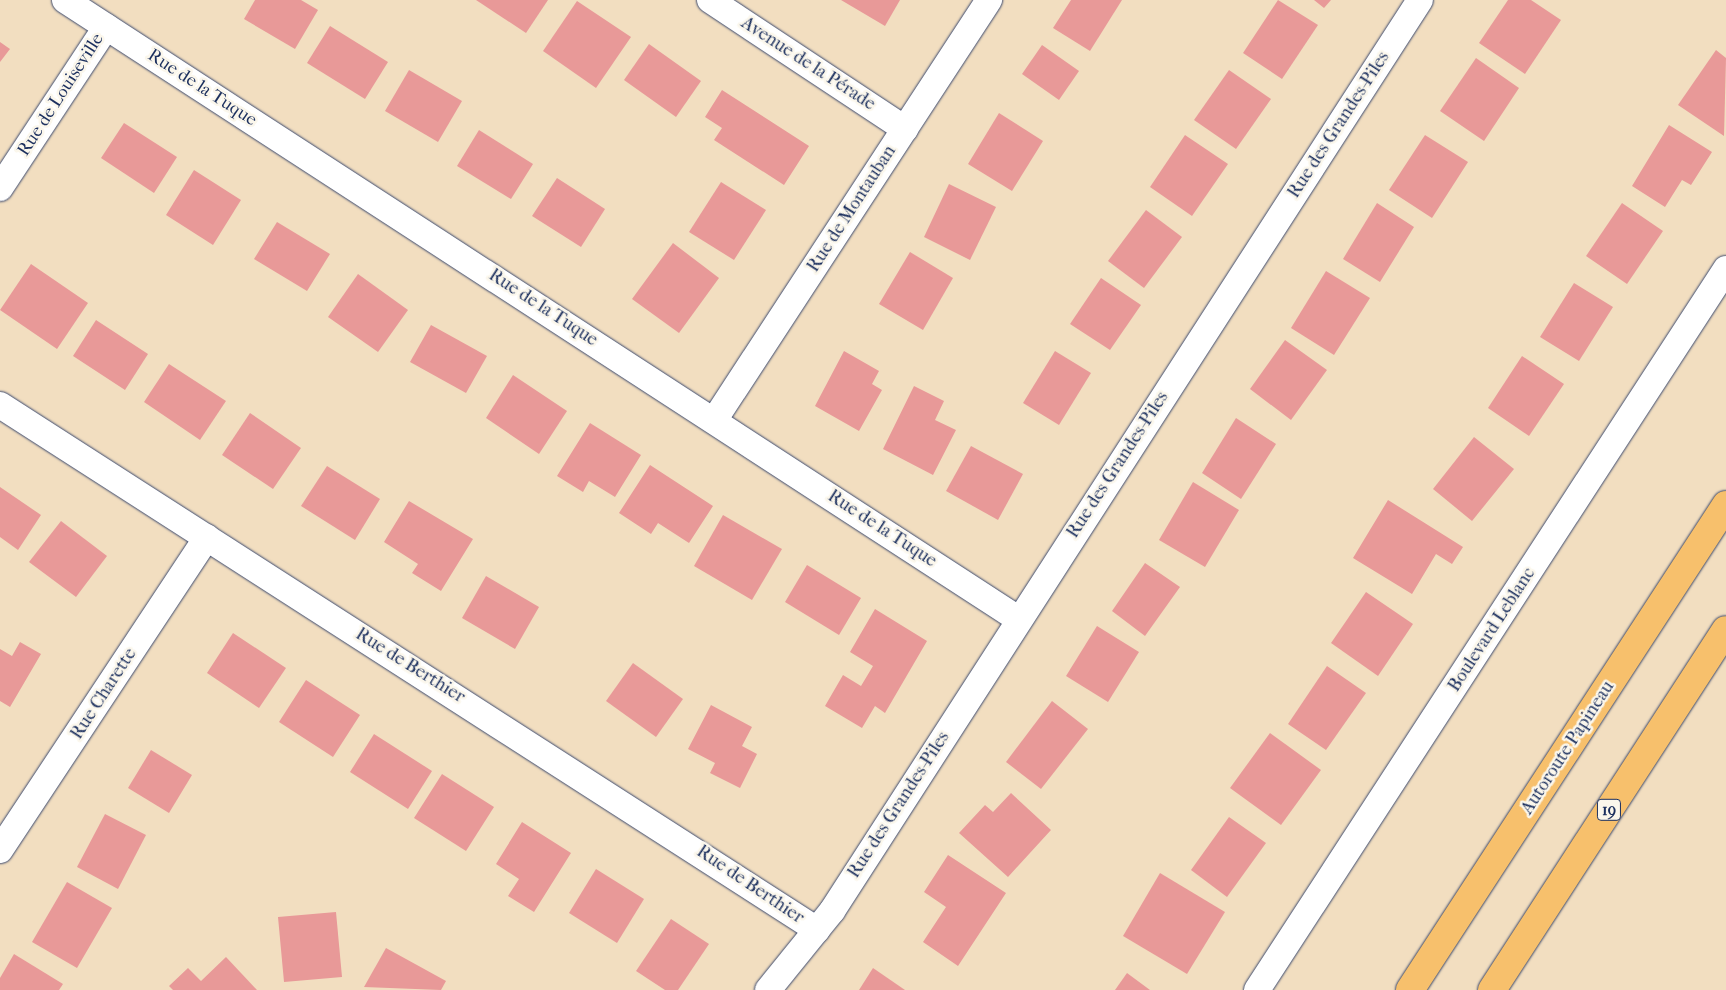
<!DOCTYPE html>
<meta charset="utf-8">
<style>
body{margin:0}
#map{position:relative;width:1726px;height:990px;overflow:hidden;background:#f2dec0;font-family:"IM FELL French Canon",serif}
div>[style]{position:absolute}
.building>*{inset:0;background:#e89998}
.roads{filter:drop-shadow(0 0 1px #3b496d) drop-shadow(0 0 1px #3b496d)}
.minor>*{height:26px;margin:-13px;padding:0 13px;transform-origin:13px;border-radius:13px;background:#fff}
.motorway>*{height:28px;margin:-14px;padding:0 14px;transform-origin:14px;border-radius:14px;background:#f7c06c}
span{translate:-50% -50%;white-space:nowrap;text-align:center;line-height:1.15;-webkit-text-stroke:5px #fbf7ec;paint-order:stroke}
.shield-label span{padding:1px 4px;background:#fbf7ec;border:1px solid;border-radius:4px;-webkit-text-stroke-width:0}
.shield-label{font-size:16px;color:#1b2f5e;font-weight:700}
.street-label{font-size:18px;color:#1b2f5e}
</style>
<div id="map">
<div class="building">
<i style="clip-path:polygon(255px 0,301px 0,318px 10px,295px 49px,244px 19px)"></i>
<i style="clip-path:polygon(476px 0,548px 0,526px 33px)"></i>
<i style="clip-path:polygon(841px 0,900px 0,885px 26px)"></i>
<i style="clip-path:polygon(1071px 0,1122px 0,1090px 51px,1053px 28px)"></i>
<i style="clip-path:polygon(1278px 0,1318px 25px,1282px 79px,1243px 53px)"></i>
<i style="clip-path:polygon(1314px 0,1331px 0,1324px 8px)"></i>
<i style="clip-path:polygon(1508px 0,1531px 0,1561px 20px,1525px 74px,1479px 43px)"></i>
<i style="clip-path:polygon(577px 1px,631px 37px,596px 88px,543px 51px)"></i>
<i style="clip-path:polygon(330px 26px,388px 62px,365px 99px,307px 63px)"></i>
<i style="clip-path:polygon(0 42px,10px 49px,0 62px)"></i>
<i style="clip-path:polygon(649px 44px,701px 81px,676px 117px,624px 80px)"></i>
<i style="clip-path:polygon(1042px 45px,1079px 71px,1059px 100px,1022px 74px)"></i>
<i style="clip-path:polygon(1716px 50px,1726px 58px,1724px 136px,1678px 105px)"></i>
<i style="clip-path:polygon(1476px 58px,1519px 88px,1484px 141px,1440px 111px)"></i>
<i style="clip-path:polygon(409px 70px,462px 101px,438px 142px,385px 111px)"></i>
<i style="clip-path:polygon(1229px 70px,1271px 99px,1236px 149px,1194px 120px)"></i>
<i style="clip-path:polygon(722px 90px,809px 146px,784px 185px,714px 140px,722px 128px,705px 117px)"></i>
<i style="clip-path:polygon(999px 113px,1043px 141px,1012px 191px,968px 164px)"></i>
<i style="clip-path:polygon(124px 123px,177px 157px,154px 193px,101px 158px)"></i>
<i style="clip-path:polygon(1669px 125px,1712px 152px,1691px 185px,1682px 180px,1665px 207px,1632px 186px)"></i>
<i style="clip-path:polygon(479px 130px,533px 164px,511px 199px,457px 166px)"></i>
<i style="clip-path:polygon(1185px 135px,1228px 164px,1192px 216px,1150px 187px)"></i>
<i style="clip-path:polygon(1425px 135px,1468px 162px,1432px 218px,1389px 190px)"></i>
<i style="clip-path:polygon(194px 170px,241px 200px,213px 245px,166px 215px)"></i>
<i style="clip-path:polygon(557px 178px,605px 209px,581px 247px,532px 216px)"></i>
<i style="clip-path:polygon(721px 182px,766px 210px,734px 260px,689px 232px)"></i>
<i style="clip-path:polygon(949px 184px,996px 207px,970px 260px,924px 237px)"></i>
<i style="clip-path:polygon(1377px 203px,1414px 227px,1380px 282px,1343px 259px)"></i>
<i style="clip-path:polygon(1622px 203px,1663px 231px,1627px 284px,1586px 256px)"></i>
<i style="clip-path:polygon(1146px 210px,1182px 237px,1144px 288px,1108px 261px)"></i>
<i style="clip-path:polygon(277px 222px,330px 254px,307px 291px,254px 259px)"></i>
<i style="clip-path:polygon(673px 243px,719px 278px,679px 333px,632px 299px)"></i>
<i style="clip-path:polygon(910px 252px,953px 278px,923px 330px,879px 304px)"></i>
<i style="clip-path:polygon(31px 264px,88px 303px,57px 349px,0 310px)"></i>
<i style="clip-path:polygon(1326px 271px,1370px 298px,1334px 355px,1291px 328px)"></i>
<i style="clip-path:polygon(358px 274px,408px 310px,378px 352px,328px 317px)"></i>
<i style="clip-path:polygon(1101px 278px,1141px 305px,1110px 350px,1070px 324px)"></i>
<i style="clip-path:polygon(1574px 283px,1613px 307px,1579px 361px,1540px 337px)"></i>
<i style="clip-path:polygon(96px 320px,148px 354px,125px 390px,73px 356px)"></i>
<i style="clip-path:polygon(431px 325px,487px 356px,466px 393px,410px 362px)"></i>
<i style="clip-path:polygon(1285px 340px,1327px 370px,1291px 420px,1250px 389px)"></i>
<i style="clip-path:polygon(844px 351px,879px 371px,872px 384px,882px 390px,859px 431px,815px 406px)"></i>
<i style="clip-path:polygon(1055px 351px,1091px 373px,1059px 425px,1023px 403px)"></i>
<i style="clip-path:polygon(1522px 356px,1564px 384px,1529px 436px,1488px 408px)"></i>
<i style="clip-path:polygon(169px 364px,226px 401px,200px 440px,144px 402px)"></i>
<i style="clip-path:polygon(513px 375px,567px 411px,539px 454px,486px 418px)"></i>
<i style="clip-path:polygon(914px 386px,944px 401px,935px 420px,956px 430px,933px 475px,883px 449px)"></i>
<i style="clip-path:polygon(250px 413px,301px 448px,273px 489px,222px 455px)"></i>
<i style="clip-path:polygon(1236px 418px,1276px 444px,1241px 499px,1202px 473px)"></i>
<i style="clip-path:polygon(590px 423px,641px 455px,615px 497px,589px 481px,583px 492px,557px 476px)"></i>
<i style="clip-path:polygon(1474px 437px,1514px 469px,1472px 521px,1433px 489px)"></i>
<i style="clip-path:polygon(971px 446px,1023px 474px,998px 520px,946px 491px)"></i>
<i style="clip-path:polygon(650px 465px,713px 506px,689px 543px,658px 523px,651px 534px,619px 513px)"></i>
<i style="clip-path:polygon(327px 466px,380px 499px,355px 540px,301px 506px)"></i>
<i style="clip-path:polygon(1193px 482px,1239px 510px,1205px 567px,1159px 540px)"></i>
<i style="clip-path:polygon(0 487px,41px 515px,18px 550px,0 537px)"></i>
<i style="clip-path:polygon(1388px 500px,1463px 547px,1452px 564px,1436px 554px,1412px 594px,1353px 558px)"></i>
<i style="clip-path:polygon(409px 501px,473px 539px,441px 591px,412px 573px,418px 564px,384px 542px)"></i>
<i style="clip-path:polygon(723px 515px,782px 549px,752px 600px,694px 566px)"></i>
<i style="clip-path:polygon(61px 521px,107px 556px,76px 597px,29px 562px)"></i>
<i style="clip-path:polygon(1145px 563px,1180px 587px,1145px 636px,1112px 611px)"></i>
<i style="clip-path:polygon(807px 565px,861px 598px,839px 635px,785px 602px)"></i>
<i style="clip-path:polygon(486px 576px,539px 607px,515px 649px,462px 618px)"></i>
<i style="clip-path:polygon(1366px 592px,1413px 624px,1378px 676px,1331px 643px)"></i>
<i style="clip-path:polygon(875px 609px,927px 641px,885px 713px,875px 706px,862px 728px,825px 706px,843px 675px,861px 686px,873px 666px,850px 652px)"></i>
<i style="clip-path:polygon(1097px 626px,1139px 652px,1108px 702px,1066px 676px)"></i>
<i style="clip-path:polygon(233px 633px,286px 668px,259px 708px,207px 673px)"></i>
<i style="clip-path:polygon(20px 642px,41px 654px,10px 707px,0 701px,0 649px,12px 656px)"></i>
<i style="clip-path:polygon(633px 663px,683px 699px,656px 737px,606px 701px)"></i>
<i style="clip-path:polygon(1327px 666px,1366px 693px,1326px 750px,1288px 724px)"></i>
<i style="clip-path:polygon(306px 680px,360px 715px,333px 757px,279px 722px)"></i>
<i style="clip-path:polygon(1052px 701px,1088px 729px,1041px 789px,1006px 762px)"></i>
<i style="clip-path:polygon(711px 705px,752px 727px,742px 746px,757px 754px,740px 788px,710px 773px,715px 763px,688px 749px)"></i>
<i style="clip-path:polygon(1270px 733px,1321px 770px,1281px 825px,1230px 788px)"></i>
<i style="clip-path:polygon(374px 734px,432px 771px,408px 809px,350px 772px)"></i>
<i style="clip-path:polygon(151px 750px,192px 775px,169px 813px,128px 788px)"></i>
<i style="clip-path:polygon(442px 774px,494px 807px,466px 851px,414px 818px)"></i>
<i style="clip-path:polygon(1011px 793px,1051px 830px,1008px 877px,959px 833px,985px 805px,993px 812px)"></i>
<i style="clip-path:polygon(105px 814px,146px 835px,118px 889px,77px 867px)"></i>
<i style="clip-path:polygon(1229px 817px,1266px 843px,1227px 897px,1191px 870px)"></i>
<i style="clip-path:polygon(522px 822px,571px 853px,534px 912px,508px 896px,519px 879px,496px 864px)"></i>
<i style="clip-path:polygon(948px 855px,1006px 893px,958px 966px,923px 942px,946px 907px,924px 892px)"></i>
<i style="clip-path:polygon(596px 869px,644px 899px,617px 943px,569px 913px)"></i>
<i style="clip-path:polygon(1160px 873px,1225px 912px,1187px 974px,1123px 936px)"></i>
<i style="clip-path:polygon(67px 882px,112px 908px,77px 968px,32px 942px)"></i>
<i style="clip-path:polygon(336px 912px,342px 977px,284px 982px,278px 917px)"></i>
<i style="clip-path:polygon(671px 919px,709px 944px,678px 990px,665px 990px,636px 971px)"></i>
<i style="clip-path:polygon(386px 948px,446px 981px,441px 990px,364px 987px)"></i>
<i style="clip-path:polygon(14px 954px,63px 984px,59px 990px,0 990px,0 978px)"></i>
<i style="clip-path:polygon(226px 957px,257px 990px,173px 990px,169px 986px,188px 968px,201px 981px)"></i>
<i style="clip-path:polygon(873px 968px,905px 990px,859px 990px)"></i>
<i style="clip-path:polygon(1127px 973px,1150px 990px,1115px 990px)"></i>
</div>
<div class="roads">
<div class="minor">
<i style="left:65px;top:0;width:1136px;rotate:33deg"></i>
<i style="left:710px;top:0;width:234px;rotate:33.5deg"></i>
<i style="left:0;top:188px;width:193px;rotate:-56.6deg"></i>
<i style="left:0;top:405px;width:971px;rotate:32.72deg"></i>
<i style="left:715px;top:419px;width:501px;rotate:-56.82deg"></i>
<i style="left:0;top:850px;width:375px;rotate:-56.5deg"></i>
<i style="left:768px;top:990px;width:102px;rotate:-51deg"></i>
<i style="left:832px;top:911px;width:1084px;rotate:-57.16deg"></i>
<i style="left:1257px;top:990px;width:860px;rotate:-56.96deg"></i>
</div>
<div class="motorway">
<i style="left:1410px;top:990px;width:579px;rotate:-56.91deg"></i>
<i style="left:1492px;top:990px;width:429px;rotate:-57deg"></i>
</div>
</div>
<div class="shield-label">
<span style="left:1609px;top:810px">19</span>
</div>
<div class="street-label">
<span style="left:808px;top:64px;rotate:33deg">Avenue de la Pérade</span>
<span style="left:202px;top:88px;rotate:33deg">Rue de la Tuque</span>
<span style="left:61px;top:95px;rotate:-57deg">Rue de Louiseville</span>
<span style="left:1339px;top:125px;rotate:-57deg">Rue des Grandes-Piles</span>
<span style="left:852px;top:209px;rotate:-57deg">Rue de Montauban</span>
<span style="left:543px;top:308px;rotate:33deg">Rue de la Tuque</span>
<span style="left:1118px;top:465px;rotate:-57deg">Rue des Grandes-Piles</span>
<span style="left:882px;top:529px;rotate:33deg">Rue de la Tuque</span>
<span style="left:1492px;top:630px;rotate:-57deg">Boulevard Leblanc</span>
<span style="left:410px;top:666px;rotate:32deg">Rue de Berthier</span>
<span style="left:104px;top:694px;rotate:-57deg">Rue Charette</span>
<span style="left:1568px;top:748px;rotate:-57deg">Autoroute Papineau</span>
<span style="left:899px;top:805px;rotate:-57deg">Rue des Grandes-Piles</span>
<span style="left:750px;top:885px;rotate:34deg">Rue de Berthier</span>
</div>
</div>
